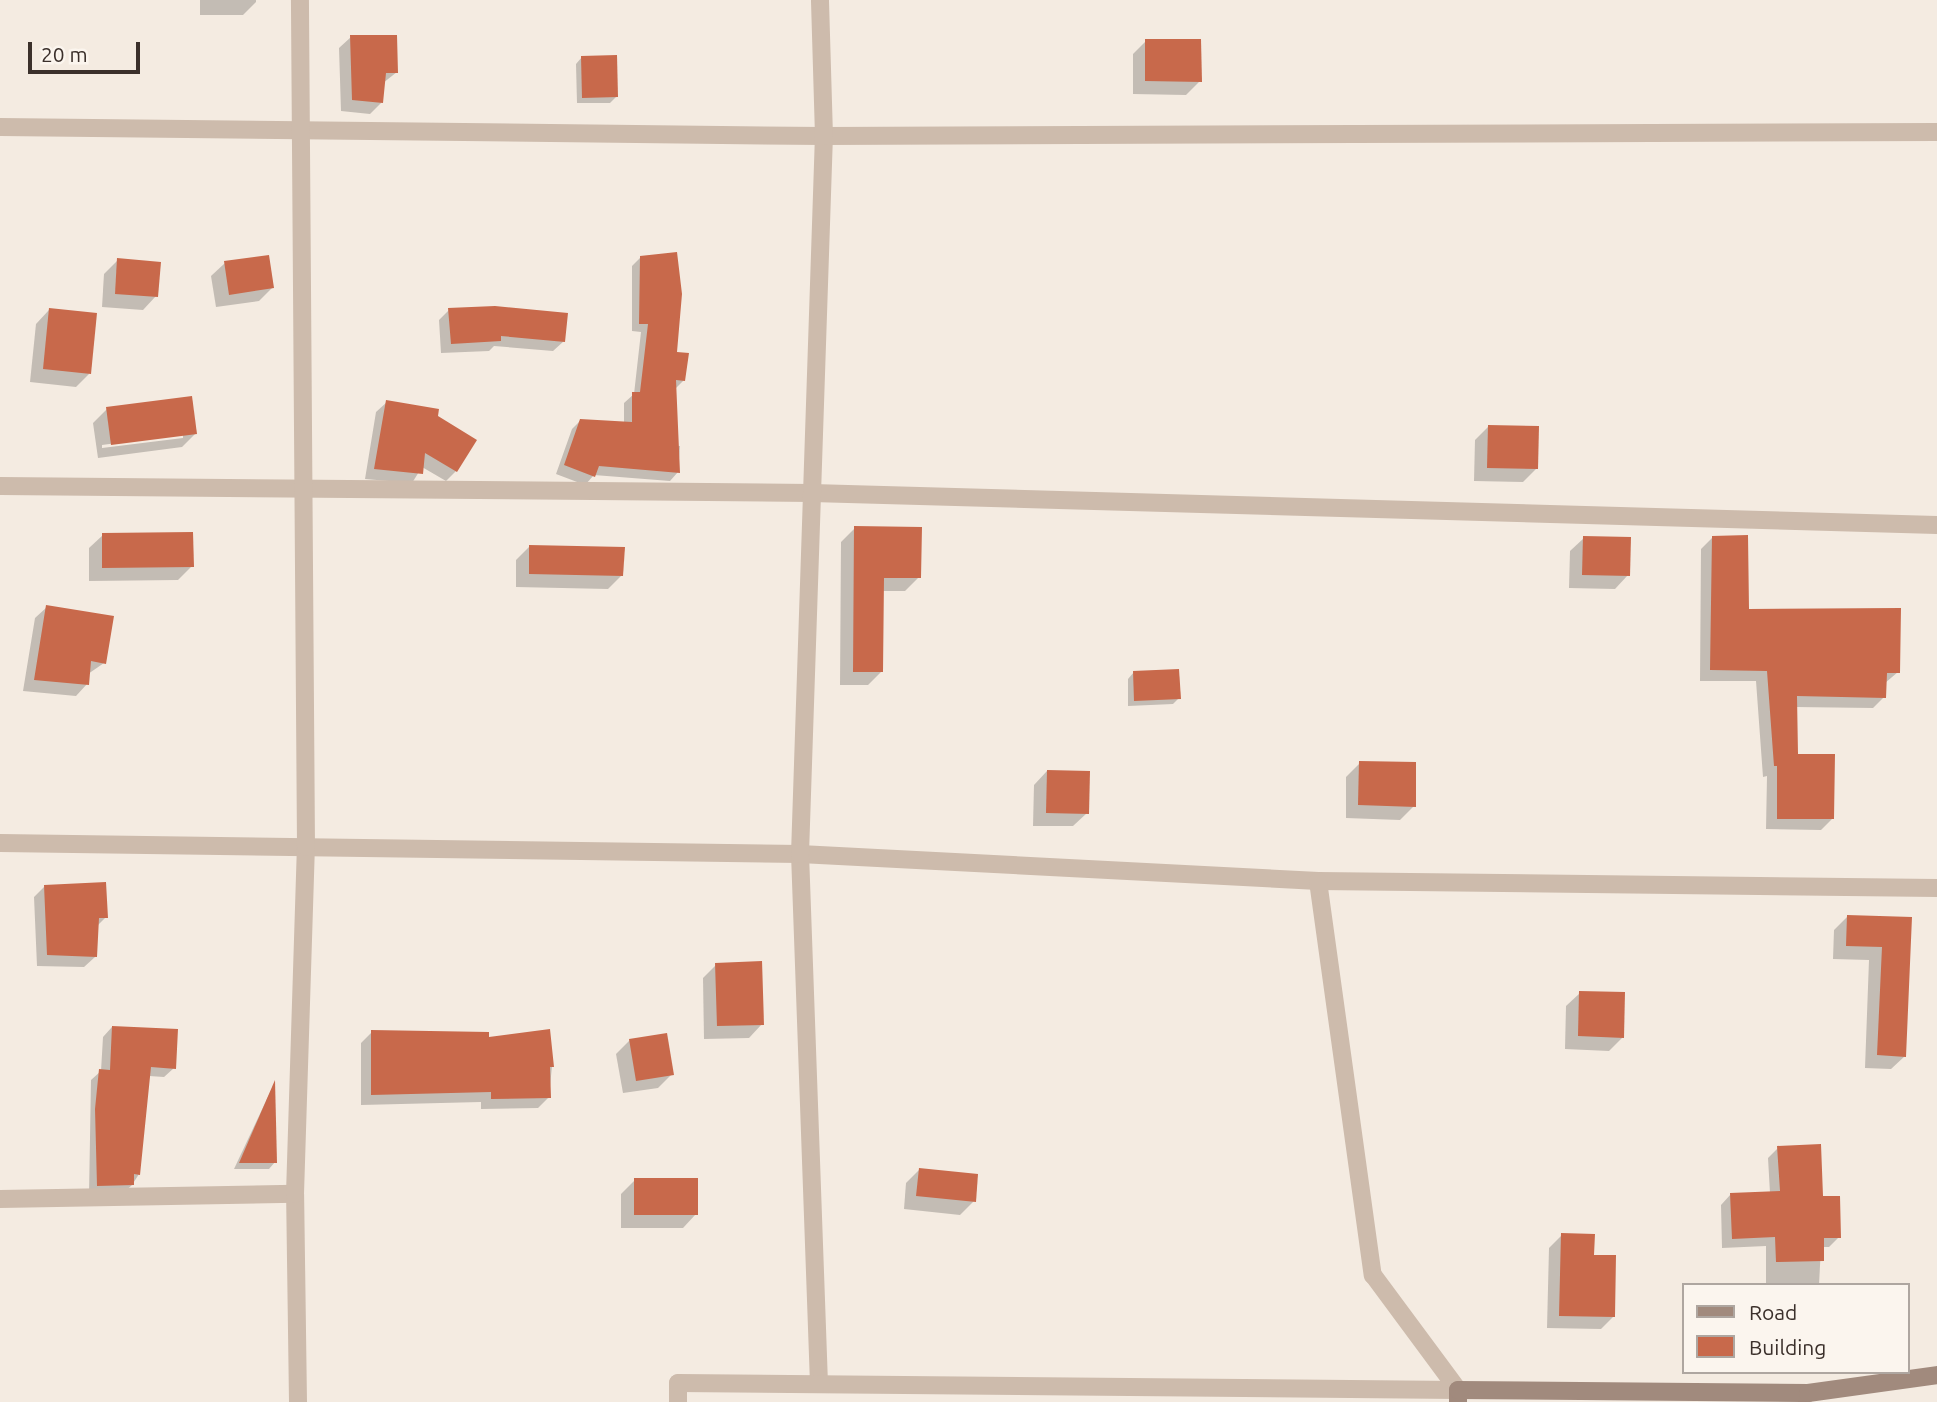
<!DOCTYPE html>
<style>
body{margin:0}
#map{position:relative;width:1937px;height:1402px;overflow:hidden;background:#f4ebe1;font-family:Ubuntu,sans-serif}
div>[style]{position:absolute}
.shadow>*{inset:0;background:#0003}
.building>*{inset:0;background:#c8694b}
.street>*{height:18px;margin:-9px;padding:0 9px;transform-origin:9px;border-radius:9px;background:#cdbbac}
.secondary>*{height:18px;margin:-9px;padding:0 9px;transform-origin:9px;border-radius:9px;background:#a18a7d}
span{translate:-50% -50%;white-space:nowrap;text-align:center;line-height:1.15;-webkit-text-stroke:6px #fbf5ee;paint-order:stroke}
.legend{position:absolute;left:1682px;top:1283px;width:228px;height:91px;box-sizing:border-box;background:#fbf5ee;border:2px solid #aea6a0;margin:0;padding:9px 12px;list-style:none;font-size:21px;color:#3b302b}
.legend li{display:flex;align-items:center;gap:14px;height:35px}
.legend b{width:35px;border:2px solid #aea6a0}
.scale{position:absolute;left:28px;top:42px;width:112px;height:32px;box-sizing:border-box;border:4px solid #3b302b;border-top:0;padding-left:9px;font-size:21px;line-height:24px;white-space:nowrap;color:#3b302b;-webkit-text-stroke:5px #fbf5ee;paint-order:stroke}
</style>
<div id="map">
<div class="shadow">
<i style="clip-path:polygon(200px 0,256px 0,256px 2px,243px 15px,200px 15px)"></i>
<i style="clip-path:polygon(351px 37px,397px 72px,383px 83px,382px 102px,370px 114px,341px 111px,339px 48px)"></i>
<i style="clip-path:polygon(1146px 41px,1200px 81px,1186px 95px,1133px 94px,1133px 54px)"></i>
<i style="clip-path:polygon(582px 57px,617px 96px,610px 103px,577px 103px,576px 64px)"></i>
<i style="clip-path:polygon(640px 258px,684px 380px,675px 389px,674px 446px,680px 446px,678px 472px,670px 481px,594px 475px,585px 485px,556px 474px,572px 429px,580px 421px,624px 423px,624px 403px,634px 394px,641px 332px,632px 331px,632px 266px)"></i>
<i style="clip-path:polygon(118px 260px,156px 296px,143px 310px,102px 307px,104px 274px)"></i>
<i style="clip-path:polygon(225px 263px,272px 288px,259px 301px,216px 307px,211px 276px)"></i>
<i style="clip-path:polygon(49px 310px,89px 374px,76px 387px,30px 382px,36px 324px)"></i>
<i style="clip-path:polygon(449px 310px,564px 341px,553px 351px,494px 346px,489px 351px,441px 353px,439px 320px)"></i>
<i style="clip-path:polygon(387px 402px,436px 417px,456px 471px,446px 481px,422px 467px,412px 483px,365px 479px,376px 412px)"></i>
<i style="clip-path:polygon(evenodd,107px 409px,195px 434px,182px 447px,98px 458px,93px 423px,107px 409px,183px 434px,183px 438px,102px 448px,102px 445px,183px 434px)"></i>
<i style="clip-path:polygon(1488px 427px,1537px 468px,1523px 482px,1474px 481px,1475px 440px)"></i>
<i style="clip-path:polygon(855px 528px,919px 577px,905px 591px,882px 591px,881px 672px,868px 685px,840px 685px,841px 542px)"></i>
<i style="clip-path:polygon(103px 535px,192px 566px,178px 580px,89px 581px,89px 548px)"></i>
<i style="clip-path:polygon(1584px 538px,1628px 575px,1615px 589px,1569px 588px,1570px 551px)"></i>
<i style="clip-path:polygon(1712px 538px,1747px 610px,1898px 672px,1885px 683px,1884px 697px,1873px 708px,1795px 707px,1796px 756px,1832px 819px,1821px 830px,1766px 829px,1767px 776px,1763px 777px,1756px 681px,1700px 681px,1701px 549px)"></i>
<i style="clip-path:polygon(530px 546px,622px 575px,608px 589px,516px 587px,516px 560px)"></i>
<i style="clip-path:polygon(47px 607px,104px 663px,88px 674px,87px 684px,76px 696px,23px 691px,35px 618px)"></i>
<i style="clip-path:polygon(1134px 672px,1179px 698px,1173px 704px,1128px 706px,1128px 679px)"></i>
<i style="clip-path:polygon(1360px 763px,1414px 806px,1400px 820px,1346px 818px,1346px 777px)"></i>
<i style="clip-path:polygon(1047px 771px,1087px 813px,1073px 826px,1033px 826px,1034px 785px)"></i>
<i style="clip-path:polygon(45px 886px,106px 917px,96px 927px,95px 957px,84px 967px,37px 966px,34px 897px)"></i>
<i style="clip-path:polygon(1848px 916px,1910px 919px,1905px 1056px,1891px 1069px,1865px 1068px,1869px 960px,1833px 959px,1834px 930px)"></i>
<i style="clip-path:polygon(716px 965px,762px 1024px,749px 1038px,704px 1039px,703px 978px)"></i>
<i style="clip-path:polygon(1580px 993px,1623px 1037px,1609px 1051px,1565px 1049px,1566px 1006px)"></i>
<i style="clip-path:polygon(112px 1027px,174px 1068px,164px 1077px,149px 1076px,139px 1174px,132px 1185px,122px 1194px,89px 1195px,91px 1080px,101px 1071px,103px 1037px)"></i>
<i style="clip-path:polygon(372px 1032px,487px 1039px,552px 1066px,549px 1097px,538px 1108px,481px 1109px,481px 1102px,361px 1105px,361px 1043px)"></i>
<i style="clip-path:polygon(630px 1040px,672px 1074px,658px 1088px,623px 1093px,616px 1054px)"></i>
<i style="clip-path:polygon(274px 1084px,275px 1162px,269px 1169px,234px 1169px)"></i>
<i style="clip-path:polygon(1778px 1148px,1822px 1198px,1839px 1237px,1829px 1247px,1821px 1247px,1819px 1285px,1766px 1285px,1766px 1246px,1722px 1248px,1721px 1205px,1731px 1194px,1770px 1193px,1768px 1158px)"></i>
<i style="clip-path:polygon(920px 1169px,974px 1201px,960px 1215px,904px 1209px,906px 1183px)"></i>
<i style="clip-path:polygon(635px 1180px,696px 1214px,683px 1228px,621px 1228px,621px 1194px)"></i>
<i style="clip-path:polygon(1562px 1235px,1593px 1257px,1614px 1316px,1601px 1329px,1547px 1328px,1549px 1248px)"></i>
</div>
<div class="building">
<i style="clip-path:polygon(350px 35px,397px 35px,398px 73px,386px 73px,383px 103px,352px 100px)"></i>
<i style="clip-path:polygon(1145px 39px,1201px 39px,1202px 82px,1145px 81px)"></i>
<i style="clip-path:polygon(617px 55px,618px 97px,582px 98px,581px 56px)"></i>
<i style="clip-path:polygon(677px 252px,682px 294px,677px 352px,689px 353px,685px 381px,676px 380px,680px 473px,599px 466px,595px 477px,564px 465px,580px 419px,632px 422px,632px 392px,640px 392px,648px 324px,639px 324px,640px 256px)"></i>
<i style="clip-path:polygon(269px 255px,274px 288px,229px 295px,224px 261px)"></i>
<i style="clip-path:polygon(117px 258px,161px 262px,158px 297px,115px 294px)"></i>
<i style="clip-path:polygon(495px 306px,568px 313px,565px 342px,501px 336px,501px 341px,451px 344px,448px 308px)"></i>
<i style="clip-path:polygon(49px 308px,97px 313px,91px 374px,43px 369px)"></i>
<i style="clip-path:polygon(192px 396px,197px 434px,111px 445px,106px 407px)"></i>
<i style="clip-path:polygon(386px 400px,439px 409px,438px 416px,477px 440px,457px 472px,425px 453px,423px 474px,374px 469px)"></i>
<i style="clip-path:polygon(1488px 425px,1539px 426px,1538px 469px,1487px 468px)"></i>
<i style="clip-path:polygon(854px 526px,922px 527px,921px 578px,884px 578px,883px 672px,853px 672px)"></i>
<i style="clip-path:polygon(193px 532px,194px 567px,102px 568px,102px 533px)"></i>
<i style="clip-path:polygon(1748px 535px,1749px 609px,1901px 608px,1900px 673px,1887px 673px,1886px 698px,1797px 696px,1798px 754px,1835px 754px,1834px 819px,1777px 819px,1777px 766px,1774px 766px,1767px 671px,1710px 670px,1712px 536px)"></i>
<i style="clip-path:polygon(1583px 536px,1631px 537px,1630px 576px,1582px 575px)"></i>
<i style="clip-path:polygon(529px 545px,625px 547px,623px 576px,529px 574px)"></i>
<i style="clip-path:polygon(46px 605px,114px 616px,106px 664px,91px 661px,89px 685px,34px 680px)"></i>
<i style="clip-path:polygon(1179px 669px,1181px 699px,1134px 701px,1133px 671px)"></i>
<i style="clip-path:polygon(1359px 761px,1416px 762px,1416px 807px,1358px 805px)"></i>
<i style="clip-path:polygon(1047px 770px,1090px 771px,1089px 814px,1046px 813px)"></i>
<i style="clip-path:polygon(106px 882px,108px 918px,99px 918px,97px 957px,47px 955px,44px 885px)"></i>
<i style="clip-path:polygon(1847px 915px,1912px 917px,1906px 1057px,1877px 1055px,1882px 947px,1846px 946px)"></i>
<i style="clip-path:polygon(762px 961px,764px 1025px,717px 1026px,715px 963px)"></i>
<i style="clip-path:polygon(1579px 991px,1625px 992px,1624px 1038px,1578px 1036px)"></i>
<i style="clip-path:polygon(112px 1026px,178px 1029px,176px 1069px,151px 1067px,140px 1175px,134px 1174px,134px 1185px,97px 1186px,95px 1109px,99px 1069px,110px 1070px)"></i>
<i style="clip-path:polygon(550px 1029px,554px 1067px,550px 1067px,551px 1098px,491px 1099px,491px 1092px,371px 1095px,371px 1030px,489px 1032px,489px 1037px)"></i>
<i style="clip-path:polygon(667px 1033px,674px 1075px,636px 1081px,629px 1039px)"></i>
<i style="clip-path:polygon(275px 1080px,277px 1163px,239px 1163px)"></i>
<i style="clip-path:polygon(1821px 1144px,1823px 1196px,1840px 1196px,1841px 1238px,1824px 1238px,1824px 1261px,1776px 1262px,1775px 1237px,1732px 1239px,1730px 1193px,1780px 1191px,1777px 1146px)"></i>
<i style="clip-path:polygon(919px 1168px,978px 1174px,976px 1202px,916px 1196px)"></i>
<i style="clip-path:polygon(634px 1178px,698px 1178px,698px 1215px,634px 1215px)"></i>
<i style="clip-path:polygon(1561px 1233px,1595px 1234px,1594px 1255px,1616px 1255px,1615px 1317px,1559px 1316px)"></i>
</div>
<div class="street">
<i style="left:0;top:127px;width:824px;rotate:0.63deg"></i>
<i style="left:824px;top:136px;width:1113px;rotate:-0.21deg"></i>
<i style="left:0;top:486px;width:812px;rotate:0.49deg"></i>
<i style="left:812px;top:493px;width:1125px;rotate:1.63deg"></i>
<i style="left:0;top:843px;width:800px;rotate:0.79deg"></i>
<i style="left:800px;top:854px;width:519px;rotate:2.98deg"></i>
<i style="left:1318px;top:881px;width:619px;rotate:0.65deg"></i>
<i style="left:1318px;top:881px;width:398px;rotate:82.1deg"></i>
<i style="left:1373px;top:1275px;width:143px;rotate:53.5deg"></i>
<i style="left:0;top:1199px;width:295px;rotate:-1deg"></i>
<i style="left:819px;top:1384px;width:530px;rotate:-92.05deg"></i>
<i style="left:800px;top:854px;width:718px;rotate:-88.09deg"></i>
<i style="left:824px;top:136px;width:136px;rotate:-91.7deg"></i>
<i style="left:298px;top:1402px;width:208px;rotate:-90.8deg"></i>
<i style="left:295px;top:1194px;width:347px;rotate:-88.2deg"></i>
<i style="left:306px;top:847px;width:847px;rotate:-90.41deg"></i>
<i style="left:678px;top:1402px;width:19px;rotate:-90deg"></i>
<i style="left:678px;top:1383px;width:780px;rotate:0.51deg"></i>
</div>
<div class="secondary">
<i style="left:1458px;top:1402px;width:12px;rotate:-90deg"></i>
<i style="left:1458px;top:1390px;width:350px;rotate:0.5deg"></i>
<i style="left:1808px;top:1393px;width:130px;rotate:-7.9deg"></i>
</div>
<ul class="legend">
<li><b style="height:9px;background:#a18a7d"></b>Road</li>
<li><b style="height:19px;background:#c8694b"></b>Building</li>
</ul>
<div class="scale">20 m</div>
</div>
